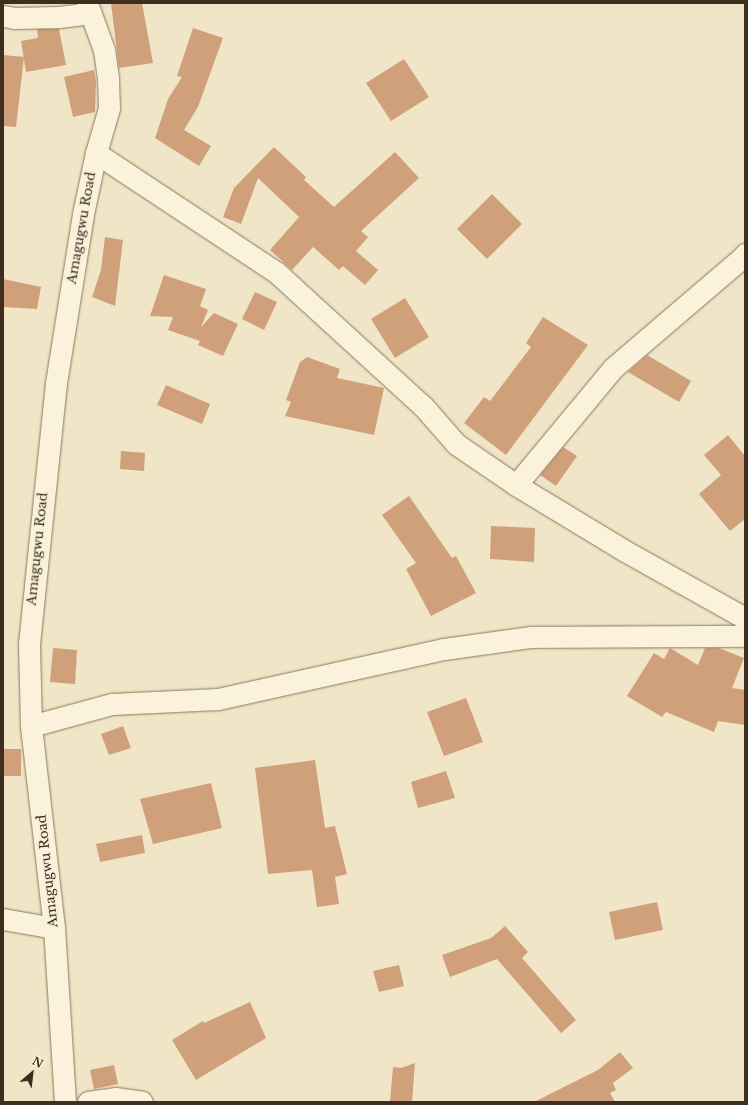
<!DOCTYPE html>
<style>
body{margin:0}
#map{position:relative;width:748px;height:1105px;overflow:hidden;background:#f0e5c7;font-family:"Libre Baskerville",serif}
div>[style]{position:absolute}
.building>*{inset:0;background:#d0a07b}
.roads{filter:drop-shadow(0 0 1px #8d775b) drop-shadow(0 0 1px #8d775b)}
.street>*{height:21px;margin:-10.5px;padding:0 10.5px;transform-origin:10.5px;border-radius:10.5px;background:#faf2db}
span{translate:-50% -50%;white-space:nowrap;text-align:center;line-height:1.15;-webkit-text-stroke:3px #f7efd7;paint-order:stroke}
.street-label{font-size:13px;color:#3d2e1f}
.frame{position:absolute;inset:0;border:4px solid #3d2e1f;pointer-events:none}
.north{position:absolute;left:12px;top:1053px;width:40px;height:40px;-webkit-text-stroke:3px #f7efd7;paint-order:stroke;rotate:28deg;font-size:11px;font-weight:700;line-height:16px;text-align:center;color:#3d2e1f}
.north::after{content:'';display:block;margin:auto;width:14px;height:18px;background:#3d2e1f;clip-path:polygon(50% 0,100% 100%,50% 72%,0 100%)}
</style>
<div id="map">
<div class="building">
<i style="clip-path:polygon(111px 3px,142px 3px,153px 63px,119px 68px)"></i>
<i style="clip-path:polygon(193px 28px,223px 38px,198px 107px,184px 130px,211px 146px,199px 166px,155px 138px,168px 99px,182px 77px,177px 76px)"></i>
<i style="clip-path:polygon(37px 29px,59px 29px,66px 65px,26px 72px,21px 41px,38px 38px)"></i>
<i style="clip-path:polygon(3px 55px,24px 57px,16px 127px,3px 126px)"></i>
<i style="clip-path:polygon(404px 59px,429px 97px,391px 121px,366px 83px)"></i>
<i style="clip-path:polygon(94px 70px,96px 81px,95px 112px,73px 117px,64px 77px)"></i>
<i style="clip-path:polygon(274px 147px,306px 177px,304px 180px,334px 207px,395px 152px,419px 178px,361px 231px,368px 237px,356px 251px,378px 270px,365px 285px,343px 266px,339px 270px,313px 247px,292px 270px,270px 250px,299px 217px,258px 178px,241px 224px,223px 217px,234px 188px)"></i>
<i style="clip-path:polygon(492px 194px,522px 224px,487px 259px,457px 229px)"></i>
<i style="clip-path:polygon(105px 237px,123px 240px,115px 306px,92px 297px,101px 270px)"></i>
<i style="clip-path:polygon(164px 275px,206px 289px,200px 306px,208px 310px,201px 327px,214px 313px,238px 324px,223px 356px,198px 345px,200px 341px,168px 330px,173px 317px,150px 316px)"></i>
<i style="clip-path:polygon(3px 279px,41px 287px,37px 309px,3px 307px)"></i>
<i style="clip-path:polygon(255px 292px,277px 302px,264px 330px,242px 319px)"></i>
<i style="clip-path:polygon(405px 298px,429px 337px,395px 358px,371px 319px)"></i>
<i style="clip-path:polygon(543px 317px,588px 345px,506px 455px,464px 423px,484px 397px,490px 401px,531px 347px,526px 343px)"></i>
<i style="clip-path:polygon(647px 355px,691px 381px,679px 402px,628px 372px)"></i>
<i style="clip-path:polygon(307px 357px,340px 369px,337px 378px,384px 388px,374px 435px,285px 416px,291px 402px,286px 400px,300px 362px)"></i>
<i style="clip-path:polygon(166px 385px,210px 404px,202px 424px,157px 405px)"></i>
<i style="clip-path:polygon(728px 435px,745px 456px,745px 519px,730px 531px,699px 494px,721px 475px,704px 455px)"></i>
<i style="clip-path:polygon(563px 447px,577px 456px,556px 486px,540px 475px)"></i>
<i style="clip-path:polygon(121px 451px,145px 453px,144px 471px,120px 469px)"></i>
<i style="clip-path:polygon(409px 496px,452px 558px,456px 556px,476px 593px,431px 616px,406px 569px,416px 563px,382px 515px)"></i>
<i style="clip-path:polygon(491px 526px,535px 528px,534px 562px,490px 559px)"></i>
<i style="clip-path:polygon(53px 648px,77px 650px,75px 684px,50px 682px)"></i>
<i style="clip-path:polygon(670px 648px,698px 665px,705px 648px,719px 648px,744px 658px,732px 688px,745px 690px,745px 725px,718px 721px,714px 732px,666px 712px,662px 717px,627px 696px,654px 653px,664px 659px)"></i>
<i style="clip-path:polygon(466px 698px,483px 742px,444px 756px,427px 712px)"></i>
<i style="clip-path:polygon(123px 726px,131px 748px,109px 755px,101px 734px)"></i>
<i style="clip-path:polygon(3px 749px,21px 749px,21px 776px,3px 776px)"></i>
<i style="clip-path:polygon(315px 760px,325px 828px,335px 826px,347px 874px,335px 877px,339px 904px,317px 907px,312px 870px,268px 874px,255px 768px)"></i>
<i style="clip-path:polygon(446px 771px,455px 798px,418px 808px,411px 782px)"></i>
<i style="clip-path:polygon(211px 783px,222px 828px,153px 844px,140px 799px)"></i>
<i style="clip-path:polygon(142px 835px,145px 853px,100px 862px,96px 844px)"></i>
<i style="clip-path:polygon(657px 902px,663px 930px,615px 940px,609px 912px)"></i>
<i style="clip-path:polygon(505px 926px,528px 952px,522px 958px,576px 1020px,561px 1033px,497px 959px,450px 977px,442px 955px,491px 938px)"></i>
<i style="clip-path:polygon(399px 965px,404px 986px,379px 992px,373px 971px)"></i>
<i style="clip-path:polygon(250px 1002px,266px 1038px,196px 1080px,172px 1040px,203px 1021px,204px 1023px)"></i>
<i style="clip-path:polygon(620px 1052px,633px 1068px,613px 1083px,616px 1090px,610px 1093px,615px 1102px,534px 1102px,598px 1070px)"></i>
<i style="clip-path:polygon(415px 1063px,412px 1102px,390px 1102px,393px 1067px,401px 1068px)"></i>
<i style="clip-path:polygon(114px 1065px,118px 1084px,94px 1089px,90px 1070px)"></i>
</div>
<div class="roads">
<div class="street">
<i style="left:3px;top:16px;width:11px;rotate:10deg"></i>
<i style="left:14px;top:18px;width:45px;rotate:-1.3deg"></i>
<i style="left:59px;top:17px;width:32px;rotate:-7deg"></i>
<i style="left:96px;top:153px;width:216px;rotate:33.5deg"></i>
<i style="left:276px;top:272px;width:199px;rotate:42.4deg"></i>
<i style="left:423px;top:406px;width:50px;rotate:49deg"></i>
<i style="left:456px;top:444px;width:73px;rotate:34.3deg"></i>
<i style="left:516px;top:485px;width:127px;rotate:31.2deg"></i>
<i style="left:625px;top:551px;width:137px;rotate:29.2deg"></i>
<i style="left:516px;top:485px;width:152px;rotate:-50.3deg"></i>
<i style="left:613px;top:368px;width:170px;rotate:-40.5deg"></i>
<i style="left:742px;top:258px;width:5px;rotate:-53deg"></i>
<i style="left:31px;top:726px;width:84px;rotate:-15.2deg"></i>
<i style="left:112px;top:704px;width:106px;rotate:-2.7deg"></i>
<i style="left:218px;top:699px;width:231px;rotate:-12.5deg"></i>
<i style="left:444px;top:649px;width:88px;rotate:-7.9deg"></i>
<i style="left:531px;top:637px;width:214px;rotate:-0.3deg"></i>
<i style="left:3px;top:919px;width:52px;rotate:10deg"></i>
<i style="left:65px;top:1102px;width:174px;rotate:-93.6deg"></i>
<i style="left:54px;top:928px;width:203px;rotate:-96.5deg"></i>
<i style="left:31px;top:726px;width:82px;rotate:-91.4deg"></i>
<i style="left:29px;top:644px;width:262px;rotate:-84.1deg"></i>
<i style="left:56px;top:383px;width:171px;rotate:-80.9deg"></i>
<i style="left:83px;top:214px;width:62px;rotate:-78deg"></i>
<i style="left:96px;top:153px;width:47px;rotate:-73.9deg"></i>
<i style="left:109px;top:108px;width:30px;rotate:-92deg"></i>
<i style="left:108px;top:78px;width:28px;rotate:-98deg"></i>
<i style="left:104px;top:50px;width:50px;rotate:-109.9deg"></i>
<i style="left:88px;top:1102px;width:27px;rotate:-8deg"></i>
<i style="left:115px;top:1098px;width:27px;rotate:8deg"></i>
</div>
</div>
<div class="street-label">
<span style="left:82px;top:228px;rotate:-80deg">Amagugwu Road</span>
<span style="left:38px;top:549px;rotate:-84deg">Amagugwu Road</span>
<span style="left:48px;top:871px;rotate:-96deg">Amagugwu Road</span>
</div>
<div class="frame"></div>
<div class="north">N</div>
</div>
